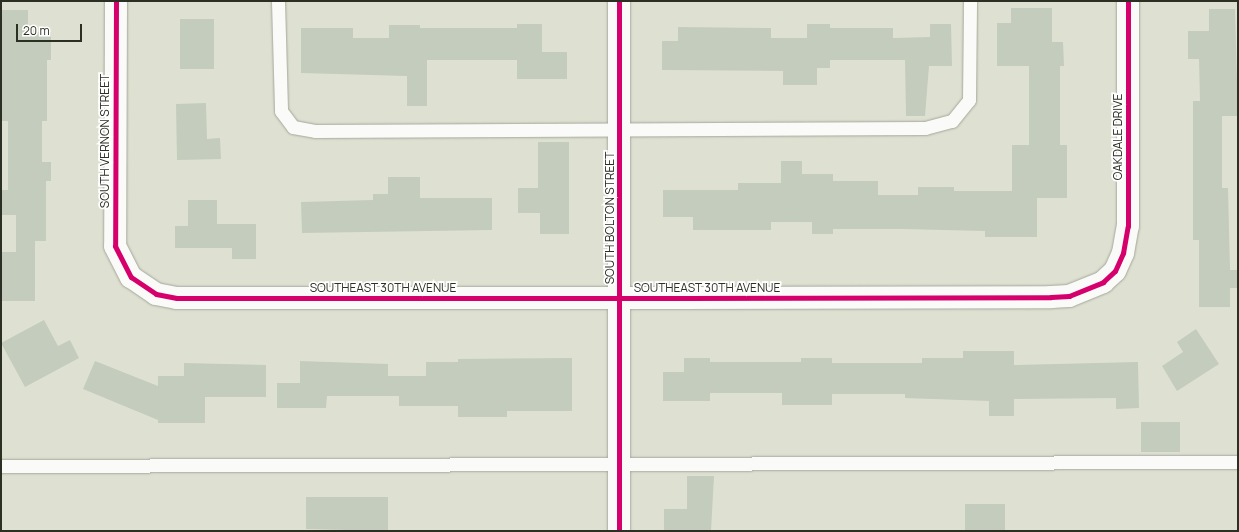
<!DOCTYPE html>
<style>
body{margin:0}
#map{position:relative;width:1239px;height:532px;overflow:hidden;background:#dee1d1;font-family:Manrope,sans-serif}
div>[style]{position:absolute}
.building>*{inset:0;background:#c4ccbd}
.roads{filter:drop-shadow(0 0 1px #a4a79b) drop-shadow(0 0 1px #a4a79b)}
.service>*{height:13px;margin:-6.5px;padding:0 6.5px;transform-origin:6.5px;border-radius:6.5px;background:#fafaf8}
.minor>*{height:22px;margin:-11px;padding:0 11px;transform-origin:11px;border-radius:11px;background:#fafaf8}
.tertiary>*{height:22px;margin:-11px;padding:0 11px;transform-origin:11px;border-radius:11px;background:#fafaf8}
.cycleway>*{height:5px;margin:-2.5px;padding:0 2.5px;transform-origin:2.5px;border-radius:2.5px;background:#d6006c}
span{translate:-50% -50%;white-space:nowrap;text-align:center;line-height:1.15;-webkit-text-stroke:3.5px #fff;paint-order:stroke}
.street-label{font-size:12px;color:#2c2f24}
.frame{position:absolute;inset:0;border:2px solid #2c2f24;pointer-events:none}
.scale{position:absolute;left:16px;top:24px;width:66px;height:18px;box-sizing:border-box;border:2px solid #2c2f24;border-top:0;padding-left:5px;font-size:12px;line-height:14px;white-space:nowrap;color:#2c2f24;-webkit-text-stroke:3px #fff;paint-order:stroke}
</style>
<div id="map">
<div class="building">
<i style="clip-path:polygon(1011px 8px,1052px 8px,1052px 42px,1063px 42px,1064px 66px,1060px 66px,1060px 145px,1067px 145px,1067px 198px,1037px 198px,1037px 237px,985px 237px,985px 231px,903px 229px,833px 229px,833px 234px,812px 234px,812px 222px,771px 222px,771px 230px,693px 230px,693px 217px,663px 217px,663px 190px,738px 190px,738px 183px,781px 183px,781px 161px,802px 161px,802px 174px,833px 174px,833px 181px,878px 181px,878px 195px,918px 195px,918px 187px,954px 187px,954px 191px,1012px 191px,1012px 145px,1029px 145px,1029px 66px,997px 66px,997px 23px,1011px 23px)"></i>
<i style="clip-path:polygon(1209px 9px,1235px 9px,1238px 116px,1222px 116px,1222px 188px,1228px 188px,1230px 270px,1238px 270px,1238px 288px,1230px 288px,1230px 307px,1199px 307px,1199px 240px,1193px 240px,1193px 101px,1200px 101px,1199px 59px,1188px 59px,1188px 31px,1209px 31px)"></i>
<i style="clip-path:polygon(1px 10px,28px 10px,28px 32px,51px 32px,51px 60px,47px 60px,47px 121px,42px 121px,42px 162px,51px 162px,51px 181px,46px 181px,46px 241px,35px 241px,35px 301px,1px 301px,1px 252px,16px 252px,16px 215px,1px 215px,1px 190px,8px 190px,8px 121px,1px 121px)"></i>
<i style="clip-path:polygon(180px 19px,214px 19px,214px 69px,180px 69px)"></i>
<i style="clip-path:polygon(517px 24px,542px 24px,542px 52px,567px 52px,567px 79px,517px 79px,517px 60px,427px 60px,427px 106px,407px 106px,407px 76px,301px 73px,301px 28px,353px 28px,353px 38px,389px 38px,389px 25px,420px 25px,420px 28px,517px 28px)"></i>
<i style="clip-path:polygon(807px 24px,830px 24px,830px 28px,893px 28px,893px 38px,930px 37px,930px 24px,951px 24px,952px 66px,929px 66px,925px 116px,906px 116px,905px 60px,830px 60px,830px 68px,817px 68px,817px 85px,783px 85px,783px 71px,662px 70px,662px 41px,678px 41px,678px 27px,771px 28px,771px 38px,807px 38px)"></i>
<i style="clip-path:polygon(206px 103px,207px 139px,220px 138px,221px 159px,177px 160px,176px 104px)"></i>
<i style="clip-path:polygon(538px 142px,569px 142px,569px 234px,540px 234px,540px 213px,518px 213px,518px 188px,538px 188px)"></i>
<i style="clip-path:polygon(388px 177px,420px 177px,420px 198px,492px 198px,492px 230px,302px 233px,301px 202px,373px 200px,373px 194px,388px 194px)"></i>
<i style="clip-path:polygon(188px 200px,217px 200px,217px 224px,256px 224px,256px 259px,232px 259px,232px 248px,175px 248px,175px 226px,188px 226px)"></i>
<i style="clip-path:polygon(44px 320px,58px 346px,70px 340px,79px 358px,25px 387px,1px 343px)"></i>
<i style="clip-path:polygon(1196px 329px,1219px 364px,1177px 391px,1162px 366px,1183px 352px,1177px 342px)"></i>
<i style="clip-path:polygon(963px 351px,1014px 351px,1014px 365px,1138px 362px,1139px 408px,1116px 409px,1116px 398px,1014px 399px,1014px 416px,989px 416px,989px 401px,905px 398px,905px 394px,832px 394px,832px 405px,782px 405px,782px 393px,710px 393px,710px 401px,663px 401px,663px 372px,684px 372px,684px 358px,710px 358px,710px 362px,801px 362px,801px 358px,832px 358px,832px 363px,922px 363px,922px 358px,963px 358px)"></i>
<i style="clip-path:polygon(572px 358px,572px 411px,507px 411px,507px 417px,458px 417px,458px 406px,399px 406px,399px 396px,327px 396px,326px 408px,277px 408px,277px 383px,300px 383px,300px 361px,388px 364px,388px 376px,426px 376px,426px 362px,458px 362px,458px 359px)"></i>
<i style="clip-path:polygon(95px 361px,158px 386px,158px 376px,184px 376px,184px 363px,266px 365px,266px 397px,205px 397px,205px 423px,158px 423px,158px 420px,83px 389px)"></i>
<i style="clip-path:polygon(1141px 422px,1180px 422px,1180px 452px,1141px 452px)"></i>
<i style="clip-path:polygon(687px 476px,714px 476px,711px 531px,664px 531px,664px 509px,687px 509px)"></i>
<i style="clip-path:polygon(306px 497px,388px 497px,388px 531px,306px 529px)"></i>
<i style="clip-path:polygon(965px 504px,1005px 504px,1005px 531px,965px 531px)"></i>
</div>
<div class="roads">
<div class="service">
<i style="left:278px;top:1px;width:110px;rotate:88.4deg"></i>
<i style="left:281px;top:111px;width:20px;rotate:53deg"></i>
<i style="left:293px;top:127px;width:22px;rotate:10deg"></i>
<i style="left:315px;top:131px;width:610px;rotate:-0.28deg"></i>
<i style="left:925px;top:128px;width:28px;rotate:-15deg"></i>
<i style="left:952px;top:121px;width:27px;rotate:-51deg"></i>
<i style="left:969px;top:100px;width:99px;rotate:-89.4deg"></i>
<i style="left:1px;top:466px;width:1237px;rotate:-0.19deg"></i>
</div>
<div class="minor">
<i style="left:116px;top:1px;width:245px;rotate:90.2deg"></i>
<i style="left:115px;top:246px;width:35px;rotate:63deg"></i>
<i style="left:131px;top:277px;width:30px;rotate:34deg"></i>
<i style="left:156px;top:294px;width:21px;rotate:11deg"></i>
<i style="left:177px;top:298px;width:443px"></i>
<i style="left:620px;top:298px;width:431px;rotate:-0.1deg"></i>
<i style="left:1051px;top:297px;width:18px;rotate:-3deg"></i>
<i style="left:1069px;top:296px;width:37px;rotate:-22deg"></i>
<i style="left:1103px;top:282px;width:16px;rotate:-43deg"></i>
<i style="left:1115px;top:271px;width:20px;rotate:-66deg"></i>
<i style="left:1123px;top:253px;width:27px;rotate:-80deg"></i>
<i style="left:1128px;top:226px;width:225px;rotate:-90deg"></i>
</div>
<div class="tertiary">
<i style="left:619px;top:531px;width:530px;rotate:-90deg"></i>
</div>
</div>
<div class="cycleway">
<i style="left:116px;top:1px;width:245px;rotate:90.2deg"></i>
<i style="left:115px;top:246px;width:35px;rotate:63deg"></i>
<i style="left:131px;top:277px;width:30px;rotate:34deg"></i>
<i style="left:156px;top:294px;width:21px;rotate:11deg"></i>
<i style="left:177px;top:298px;width:443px"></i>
<i style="left:620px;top:298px;width:431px;rotate:-0.1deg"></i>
<i style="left:1051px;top:297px;width:18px;rotate:-3deg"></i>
<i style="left:1069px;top:296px;width:37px;rotate:-22deg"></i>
<i style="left:1103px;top:282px;width:16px;rotate:-43deg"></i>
<i style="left:1115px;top:271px;width:20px;rotate:-66deg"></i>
<i style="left:1123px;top:253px;width:27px;rotate:-80deg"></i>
<i style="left:1128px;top:226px;width:225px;rotate:-90deg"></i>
<i style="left:619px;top:531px;width:530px;rotate:-90deg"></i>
</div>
<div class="street-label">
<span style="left:1118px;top:137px;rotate:-90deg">OAKDALE DRIVE</span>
<span style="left:105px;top:141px;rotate:-90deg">SOUTH VERNON STREET</span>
<span style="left:610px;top:218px;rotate:-90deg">SOUTH BOLTON STREET</span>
<span style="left:383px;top:288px">SOUTHEAST 30TH AVENUE</span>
<span style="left:707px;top:288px">SOUTHEAST 30TH AVENUE</span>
</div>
<div class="frame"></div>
<div class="scale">20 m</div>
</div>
